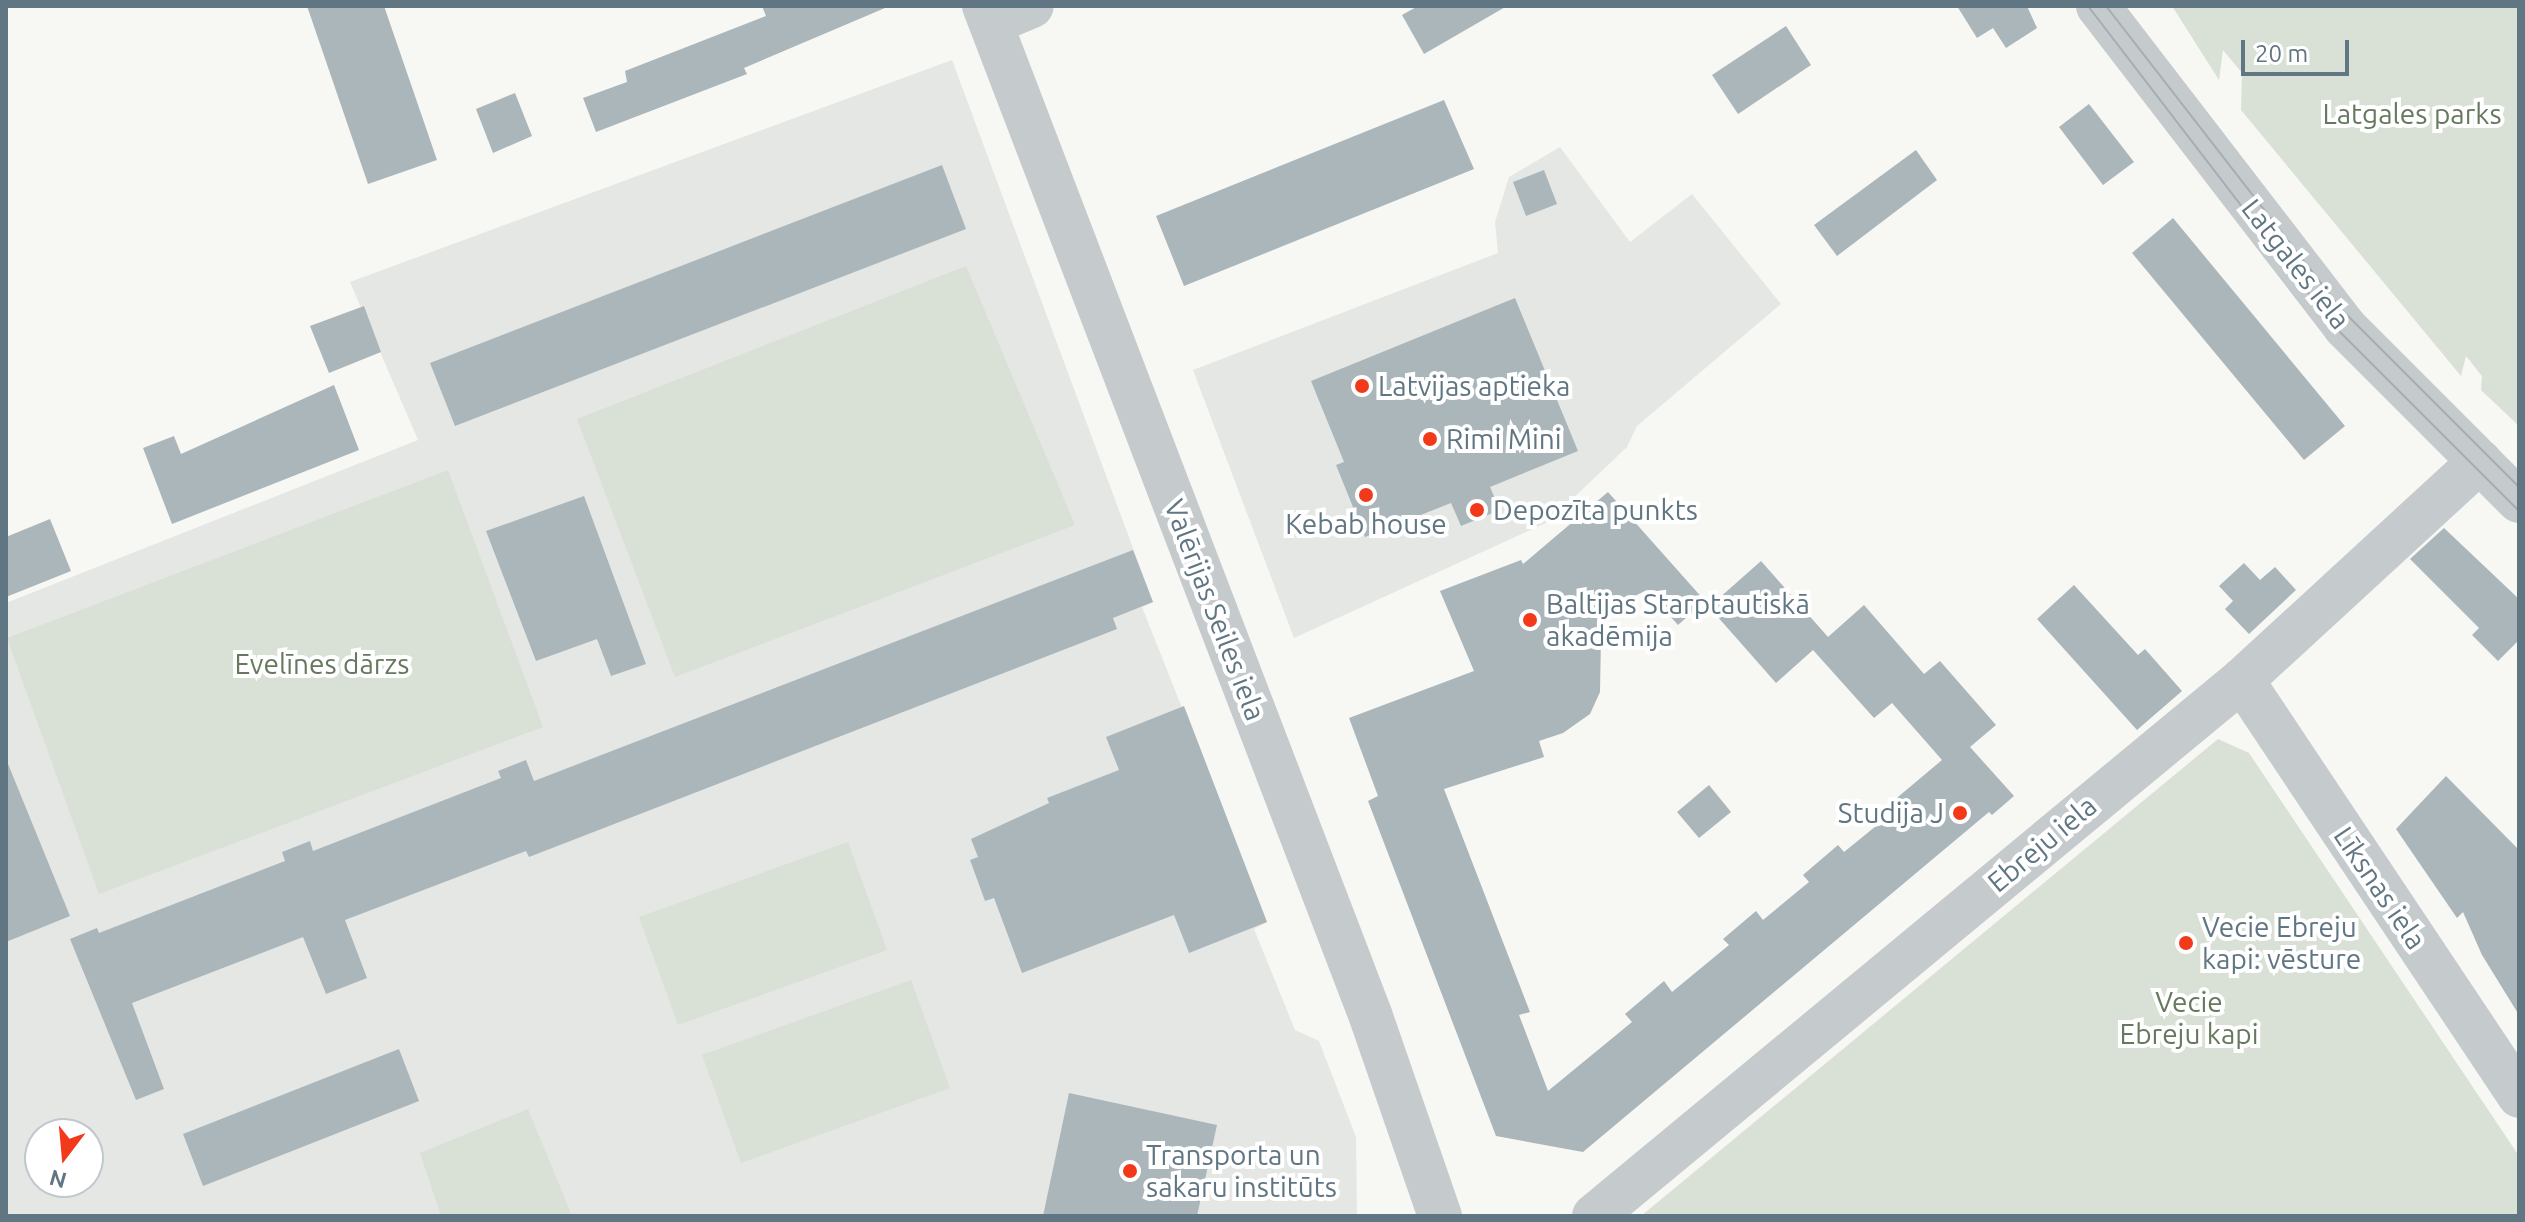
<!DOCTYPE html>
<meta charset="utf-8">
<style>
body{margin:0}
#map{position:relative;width:2525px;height:1222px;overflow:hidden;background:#f7f7f4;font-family:Ubuntu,sans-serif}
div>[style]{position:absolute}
.built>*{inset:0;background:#e5e7e5}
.green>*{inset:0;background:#d9e0d5}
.building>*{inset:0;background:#abb6ba}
.minor>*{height:44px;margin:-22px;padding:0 22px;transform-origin:22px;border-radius:22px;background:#c5cacd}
.tram>*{height:2px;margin:-1px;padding:0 1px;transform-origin:1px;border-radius:1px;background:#a5adb2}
.dots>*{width:22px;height:22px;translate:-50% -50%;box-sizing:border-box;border:4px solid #fff;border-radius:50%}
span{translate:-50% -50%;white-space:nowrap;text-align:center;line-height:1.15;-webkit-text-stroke:8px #fff;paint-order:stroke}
.park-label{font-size:28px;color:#66795f}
.street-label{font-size:28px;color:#607682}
.poi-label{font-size:28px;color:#607682}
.left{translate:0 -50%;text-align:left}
.right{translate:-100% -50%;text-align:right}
.frame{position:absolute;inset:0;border:8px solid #607682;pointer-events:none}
.north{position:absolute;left:24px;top:1118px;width:80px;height:80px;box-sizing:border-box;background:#fff;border:2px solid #bfc8cd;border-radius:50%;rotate:196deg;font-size:22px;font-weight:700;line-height:32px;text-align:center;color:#607682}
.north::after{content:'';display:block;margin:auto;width:28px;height:36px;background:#f23a1a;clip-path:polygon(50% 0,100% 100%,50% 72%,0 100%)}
.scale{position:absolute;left:2241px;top:40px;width:108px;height:36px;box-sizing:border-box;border:4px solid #607682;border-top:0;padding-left:10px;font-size:24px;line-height:28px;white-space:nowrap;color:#607682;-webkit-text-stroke:6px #fff;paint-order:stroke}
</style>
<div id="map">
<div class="built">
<i style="clip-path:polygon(evenodd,952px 60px,1153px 602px,1142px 607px,1267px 922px,1254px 929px,1295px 1030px,1319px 1041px,1356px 1137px,1357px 1216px,6px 1216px,6px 603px,418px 440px,350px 282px,952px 60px,40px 1134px,88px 1134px,88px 1182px,40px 1182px,40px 1134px)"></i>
<i style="clip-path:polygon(1560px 147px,1630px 242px,1692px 194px,1781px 304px,1637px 426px,1627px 447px,1548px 522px,1294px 638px,1193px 370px,1498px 253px,1495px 222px,1509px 177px)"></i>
</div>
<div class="green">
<i style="clip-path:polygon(2172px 6px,2519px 6px,2519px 426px,2481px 390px,2482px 376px,2466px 356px,2461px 376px,2241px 110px,2242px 73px,2223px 50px,2219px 80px)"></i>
<i style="clip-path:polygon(966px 266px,1075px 525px,675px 677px,577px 419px)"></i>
<i style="clip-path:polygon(448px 470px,543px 727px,99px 894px,7px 638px)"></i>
<i style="clip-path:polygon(2218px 739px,2249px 753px,2519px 1156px,2519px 1216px,1641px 1216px)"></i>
<i style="clip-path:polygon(848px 842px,887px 950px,678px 1025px,639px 917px)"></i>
<i style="clip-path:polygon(911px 980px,950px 1088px,741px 1163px,702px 1055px)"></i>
<i style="clip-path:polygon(528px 1109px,572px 1216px,441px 1216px,420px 1153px)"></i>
</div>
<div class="building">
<i style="clip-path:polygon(307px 6px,384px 6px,437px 160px,368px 184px)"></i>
<i style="clip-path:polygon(762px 6px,885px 8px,744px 68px,747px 74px,596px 132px,583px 98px,627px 82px,625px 71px,766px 16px)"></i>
<i style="clip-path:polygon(1418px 6px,1507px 6px,1424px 54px,1402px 15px)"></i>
<i style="clip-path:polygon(1957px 6px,2027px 6px,2037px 28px,2006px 48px,1993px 28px,1977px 38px)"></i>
<i style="clip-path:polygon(1786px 26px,1811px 65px,1738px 114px,1712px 75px)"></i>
<i style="clip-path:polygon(515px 93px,532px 136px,493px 153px,476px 109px)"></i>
<i style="clip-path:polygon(1444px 100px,1474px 169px,1184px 286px,1156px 216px)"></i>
<i style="clip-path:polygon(2089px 104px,2134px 162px,2103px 185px,2059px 127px)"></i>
<i style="clip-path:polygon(1916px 150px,1937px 180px,1837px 256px,1814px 225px)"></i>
<i style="clip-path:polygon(942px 165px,966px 229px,455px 426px,430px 363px)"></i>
<i style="clip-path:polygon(1544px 170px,1557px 204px,1526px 216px,1513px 182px)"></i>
<i style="clip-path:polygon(2173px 218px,2345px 426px,2304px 460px,2132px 253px)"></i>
<i style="clip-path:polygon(1515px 298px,1578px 451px,1490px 487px,1500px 510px,1461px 526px,1451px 503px,1365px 537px,1336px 465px,1344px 462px,1311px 381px)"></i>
<i style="clip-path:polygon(364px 306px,381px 352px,329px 373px,310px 326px)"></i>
<i style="clip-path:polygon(334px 385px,359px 450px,172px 524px,143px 448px,174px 436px,181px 454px)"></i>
<i style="clip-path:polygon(1608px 492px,1705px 601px,1678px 625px,1647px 590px,1604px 611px,1611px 629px,1601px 636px,1600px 692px,1590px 714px,1563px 733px,1539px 741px,1544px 757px,1444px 789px,1530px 1012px,1519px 1015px,1548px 1091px,1632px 1022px,1625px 1014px,1664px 981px,1672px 992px,1729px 945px,1723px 939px,1756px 911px,1763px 920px,1809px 882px,1803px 875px,1838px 845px,1844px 852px,1897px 809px,1892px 802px,1942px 760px,1892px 703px,1874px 718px,1813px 650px,1776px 683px,1709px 607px,1761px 561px,1828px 637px,1864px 605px,1924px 674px,1940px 661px,1996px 725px,1970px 747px,2014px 796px,1992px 815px,1989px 812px,1583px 1152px,1496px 1136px,1368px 801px,1378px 796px,1349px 718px,1474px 671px,1440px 591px,1521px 560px,1523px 564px)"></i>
<i style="clip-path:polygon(584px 496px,646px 664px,611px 676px,597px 639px,536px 661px,486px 531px)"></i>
<i style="clip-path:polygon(50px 519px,71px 571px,6px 597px,6px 537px)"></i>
<i style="clip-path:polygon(2444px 528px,2519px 599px,2519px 640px,2498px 661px,2472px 635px,2479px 628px,2410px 559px)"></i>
<i style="clip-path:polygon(1133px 550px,1153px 602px,1113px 618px,1117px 629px,529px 857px,526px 851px,345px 920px,367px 978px,326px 994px,303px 937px,132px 1003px,164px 1089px,136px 1100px,70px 939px,97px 928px,99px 933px,285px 861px,282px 852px,310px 841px,313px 851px,501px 778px,498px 771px,526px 760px,534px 781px)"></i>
<i style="clip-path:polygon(2244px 563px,2260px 580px,2275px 567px,2296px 590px,2249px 634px,2225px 609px,2233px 601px,2219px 586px)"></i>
<i style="clip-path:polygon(2074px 585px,2138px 655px,2145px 649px,2182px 691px,2137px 730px,2037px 619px)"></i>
<i style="clip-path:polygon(1184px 706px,1267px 922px,1189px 953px,1174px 915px,1022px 973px,994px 898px,985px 901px,970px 860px,978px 857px,971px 839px,1049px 803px,1047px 798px,1119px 770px,1106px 737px)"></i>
<i style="clip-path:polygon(6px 759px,70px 916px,6px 942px)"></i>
<i style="clip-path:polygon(2446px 776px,2519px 850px,2519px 1015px,2482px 955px,2463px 912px,2457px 918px,2396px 829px)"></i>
<i style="clip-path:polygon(1709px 785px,1731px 812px,1699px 838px,1677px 812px)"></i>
<i style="clip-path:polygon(399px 1049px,419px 1101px,203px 1186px,183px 1134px)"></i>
<i style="clip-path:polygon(1069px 1093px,1217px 1125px,1197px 1216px,1043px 1216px)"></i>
</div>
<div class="minor">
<i style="left:984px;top:6px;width:1079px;rotate:69.05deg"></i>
<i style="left:1370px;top:1014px;width:214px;rotate:70.9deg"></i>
<i style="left:2098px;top:6px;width:405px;rotate:52.4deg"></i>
<i style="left:2345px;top:327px;width:246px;rotate:45deg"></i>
<i style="left:991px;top:23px;width:44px;rotate:-22.5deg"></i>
<i style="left:2242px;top:680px;width:500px;rotate:56.3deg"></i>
<i style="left:1594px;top:1216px;width:841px;rotate:-39.6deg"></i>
<i style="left:2242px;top:680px;width:323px;rotate:-42.6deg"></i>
</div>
<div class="tram">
<i style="left:2088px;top:6px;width:399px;rotate:52.5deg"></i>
<i style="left:2331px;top:323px;width:266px;rotate:45deg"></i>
<i style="left:2106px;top:6px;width:383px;rotate:52.2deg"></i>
<i style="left:2341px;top:309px;width:252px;rotate:45deg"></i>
</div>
<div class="dots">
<i style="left:1362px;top:386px;background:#f23a1a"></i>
<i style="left:1430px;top:439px;background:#f23a1a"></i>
<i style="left:1366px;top:495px;background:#f23a1a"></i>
<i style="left:1477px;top:510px;background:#f23a1a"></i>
<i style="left:1530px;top:620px;background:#f23a1a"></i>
<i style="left:1960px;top:813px;background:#f23a1a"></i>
<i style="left:2186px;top:943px;background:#f23a1a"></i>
<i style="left:1130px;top:1171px;background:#f23a1a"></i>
</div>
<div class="park-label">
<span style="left:2412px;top:114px">Latgales parks</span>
<span style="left:322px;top:664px">Evelīnes dārzs</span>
<span style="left:2189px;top:1018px">Vecie<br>Ebreju kapi</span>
</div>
<div class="street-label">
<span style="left:2296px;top:264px;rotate:52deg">Latgales iela</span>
<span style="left:1215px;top:610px;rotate:69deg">Valērijas Seiles iela</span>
<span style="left:2042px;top:844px;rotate:-40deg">Ebreju iela</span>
<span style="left:2380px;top:888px;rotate:56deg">Līksnas iela</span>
</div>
<div class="poi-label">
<span class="left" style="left:1378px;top:386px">Latvijas aptieka</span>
<span class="left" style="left:1446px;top:439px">Rimi Mini</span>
<span class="left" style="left:1493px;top:510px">Depozīta punkts</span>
<span style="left:1366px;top:524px">Kebab house</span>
<span class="left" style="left:1546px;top:620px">Baltijas Starptautiskā<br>akadēmija</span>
<span class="right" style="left:1944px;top:813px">Studija J</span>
<span class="left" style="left:2202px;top:943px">Vecie Ebreju<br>kapi: vēsture</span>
<span class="left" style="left:1146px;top:1171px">Transporta un<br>sakaru institūts</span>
</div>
<div class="frame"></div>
<div class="north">N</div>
<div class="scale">20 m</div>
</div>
